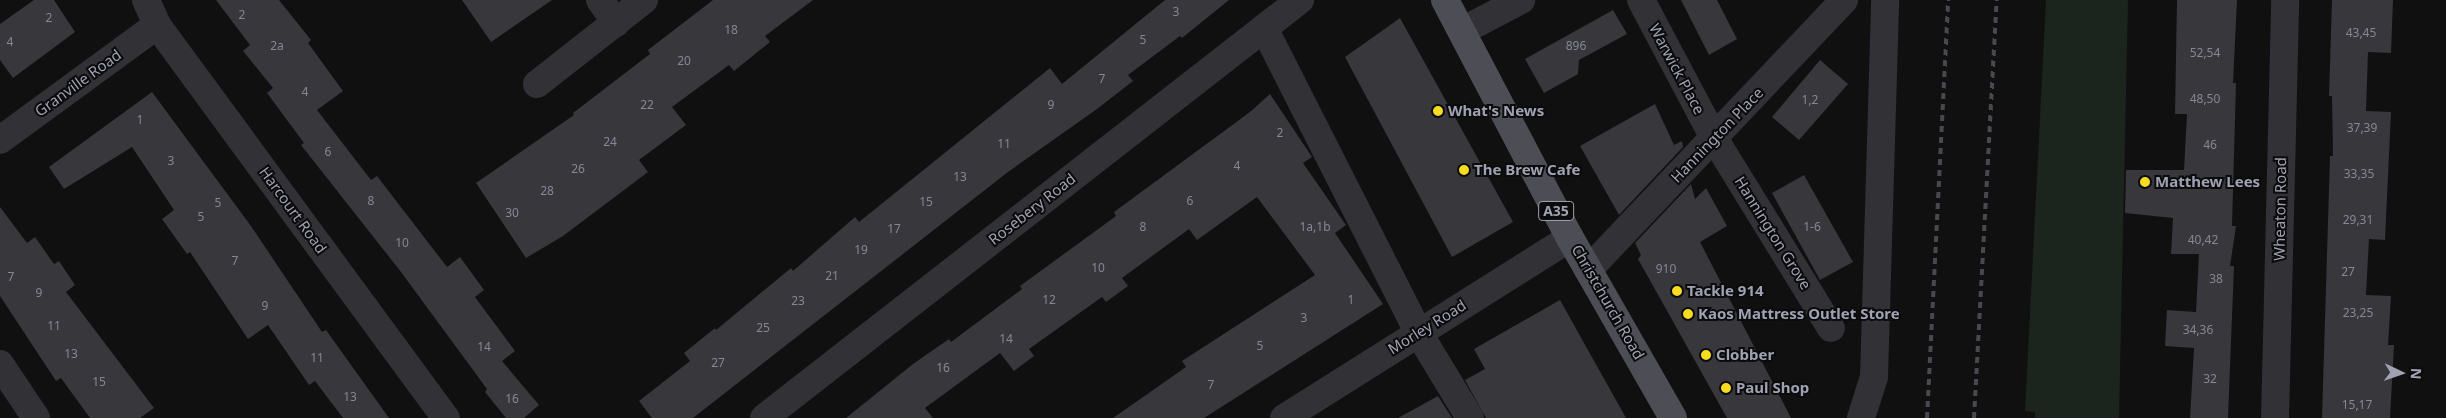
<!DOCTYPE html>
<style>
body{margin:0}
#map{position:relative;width:2446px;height:418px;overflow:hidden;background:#101011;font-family:"Noto Sans",sans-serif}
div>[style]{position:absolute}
.green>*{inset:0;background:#1c241e}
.building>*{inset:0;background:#37373c}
.minor>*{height:28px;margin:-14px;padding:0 14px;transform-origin:14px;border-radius:14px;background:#313136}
.major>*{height:28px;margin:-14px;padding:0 14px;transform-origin:14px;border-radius:14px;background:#4d4d55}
.rail>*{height:4px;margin-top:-2px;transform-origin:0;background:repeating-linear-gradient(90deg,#48484f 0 6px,transparent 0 11px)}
.dots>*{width:14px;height:14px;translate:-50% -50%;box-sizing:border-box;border:2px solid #0b0b0c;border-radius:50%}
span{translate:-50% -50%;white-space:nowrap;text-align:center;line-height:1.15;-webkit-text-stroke:4px #0b0b0c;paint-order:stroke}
.number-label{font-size:12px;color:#868795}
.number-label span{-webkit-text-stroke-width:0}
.shield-label span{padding:1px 4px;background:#0b0b0c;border:1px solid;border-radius:4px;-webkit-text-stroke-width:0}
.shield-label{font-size:14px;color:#a0a2b3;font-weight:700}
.street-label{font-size:15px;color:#a0a2b3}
.poi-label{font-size:15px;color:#a0a2b3;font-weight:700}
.left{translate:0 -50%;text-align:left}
.north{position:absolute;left:2376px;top:348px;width:50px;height:50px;-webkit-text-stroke:4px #0b0b0c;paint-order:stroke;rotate:93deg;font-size:14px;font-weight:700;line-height:20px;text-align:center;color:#a0a2b3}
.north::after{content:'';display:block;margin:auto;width:18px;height:22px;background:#a0a2b3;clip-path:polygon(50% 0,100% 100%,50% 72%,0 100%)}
</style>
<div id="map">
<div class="green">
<i style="clip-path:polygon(2046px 0,2128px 0,2119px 418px,2035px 418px,2035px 412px,2025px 411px)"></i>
</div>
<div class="building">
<i style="clip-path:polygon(34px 0,54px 0,75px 32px,13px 78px,0 60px,0 24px)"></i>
<i style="clip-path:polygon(216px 0,279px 0,311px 40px,308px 43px,343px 91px,317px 110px,371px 180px,377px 176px,447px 267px,460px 257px,484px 290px,475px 297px,515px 351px,502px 361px,539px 405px,524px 418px,506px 418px,485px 392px,487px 389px,401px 272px,301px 145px,304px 143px,267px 93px,273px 88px,243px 51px,250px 45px)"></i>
<i style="clip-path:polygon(462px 0,552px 0,491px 42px)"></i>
<i style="clip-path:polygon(713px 0,813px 0,765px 36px,770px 42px,734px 71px,729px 65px,672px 107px,686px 125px,639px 160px,648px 172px,563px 236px,526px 258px,476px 183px,574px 115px,573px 113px,650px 54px,648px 50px)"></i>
<i style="clip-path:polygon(1165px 0,1229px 0,1182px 38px,1180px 36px,1128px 75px,1133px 81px,1097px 109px,1008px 172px,693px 418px,652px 418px,639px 401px,690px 361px,684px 353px,715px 328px,716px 330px,791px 268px,793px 271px,855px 217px,859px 222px,1050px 68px,1062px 84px)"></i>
<i style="clip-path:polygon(1681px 0,1717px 0,1737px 39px,1709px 55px)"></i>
<i style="clip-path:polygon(2177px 0,2237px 0,2233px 83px,2236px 83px,2232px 226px,2236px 226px,2230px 266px,2234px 266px,2228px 418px,2190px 418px,2194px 348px,2165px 346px,2167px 310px,2196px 312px,2199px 254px,2171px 254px,2173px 218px,2125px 213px,2126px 170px,2184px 170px,2187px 114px,2175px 114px)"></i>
<i style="clip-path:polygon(2332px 0,2393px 0,2391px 53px,2368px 52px,2366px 111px,2391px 112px,2385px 240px,2369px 239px,2366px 295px,2391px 296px,2388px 345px,2394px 345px,2390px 418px,2322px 418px,2330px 156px,2333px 156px,2332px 96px,2329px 96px)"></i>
<i style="clip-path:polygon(1613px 10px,1627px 34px,1579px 60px,1578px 74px,1544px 93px,1525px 59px)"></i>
<i style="clip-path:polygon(1400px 18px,1513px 222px,1452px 257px,1345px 57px)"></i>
<i style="clip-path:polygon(1820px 60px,1848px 84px,1799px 140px,1772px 117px)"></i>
<i style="clip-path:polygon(152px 92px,251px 226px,322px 332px,326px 330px,389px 418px,343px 418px,315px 381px,309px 385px,268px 325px,248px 339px,190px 252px,187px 254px,162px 219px,174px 210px,132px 147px,64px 189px,49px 167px)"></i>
<i style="clip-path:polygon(1270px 94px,1312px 157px,1303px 163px,1346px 225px,1335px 233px,1383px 304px,1204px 418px,1113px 418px,1186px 367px,1182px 361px,1315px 275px,1257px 197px,1197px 240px,1189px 229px,1122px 278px,1128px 286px,1106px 302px,1102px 297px,1029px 349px,1034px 356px,1014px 371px,1000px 353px,925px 408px,933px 418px,846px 418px,913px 364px,949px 339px,951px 342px,1022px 289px,1020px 286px,1116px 216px,1114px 212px,1250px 112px)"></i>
<i style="clip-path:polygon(1655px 104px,1674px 145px,1682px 141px,1683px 147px,1619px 215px,1580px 146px)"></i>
<i style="clip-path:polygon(1804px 175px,1853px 262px,1820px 280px,1772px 193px)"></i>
<i style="clip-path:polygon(1691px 184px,1695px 199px,1706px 188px,1727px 226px,1700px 242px,1791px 418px,1727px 418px,1638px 259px,1641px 255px,1635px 243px)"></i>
<i style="clip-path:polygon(0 207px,27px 243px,35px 237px,54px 264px,59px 261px,75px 285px,66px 292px,154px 408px,140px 418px,90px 418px,61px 378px,56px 381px,0 296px)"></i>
<i style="clip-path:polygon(1560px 300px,1626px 418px,1486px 418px,1465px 380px,1485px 369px,1474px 349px)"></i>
<i style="clip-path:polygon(1438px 396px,1452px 418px,1398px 418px)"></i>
</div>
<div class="minor">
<i style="left:146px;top:0;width:27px;rotate:66deg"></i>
<i style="left:157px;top:25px;width:488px;rotate:53.7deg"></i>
<i style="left:600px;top:0;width:28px;rotate:55deg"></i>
<i style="left:1641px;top:0;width:156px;rotate:62.1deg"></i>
<i style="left:1714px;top:138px;width:223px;rotate:58.4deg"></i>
<i style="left:1264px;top:28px;width:341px;rotate:63.1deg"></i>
<i style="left:1418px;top:332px;width:100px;rotate:58.8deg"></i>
<i style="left:1462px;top:31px;width:67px;rotate:-27.7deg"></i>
<i style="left:537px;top:84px;width:136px;rotate:-38.1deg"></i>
<i style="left:0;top:140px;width:195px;rotate:-36.2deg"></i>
<i style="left:1588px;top:270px;width:372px;rotate:-46.5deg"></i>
<i style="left:0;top:364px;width:65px;rotate:56.3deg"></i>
<i style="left:764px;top:418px;width:680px;rotate:-37.95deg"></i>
<i style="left:1284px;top:418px;width:338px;rotate:-32.2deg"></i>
<i style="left:1861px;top:418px;width:43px;rotate:-72.4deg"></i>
<i style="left:1874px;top:377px;width:377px;rotate:-88.3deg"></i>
<i style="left:2275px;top:418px;width:418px;rotate:-88.6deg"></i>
</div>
<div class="major">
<i style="left:1445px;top:0;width:269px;rotate:62.3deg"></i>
<i style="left:1570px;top:238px;width:207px;rotate:60.2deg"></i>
</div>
<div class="rail">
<i style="left:1927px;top:418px;width:419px;rotate:-87.1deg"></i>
<i style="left:1974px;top:418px;width:419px;rotate:-86.9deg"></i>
</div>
<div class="dots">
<i style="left:1438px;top:111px;background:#f8dc21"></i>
<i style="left:1464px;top:170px;background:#f8dc21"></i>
<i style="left:2145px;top:182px;background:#f8dc21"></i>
<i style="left:1677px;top:291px;background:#f8dc21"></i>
<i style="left:1688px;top:314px;background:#f8dc21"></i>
<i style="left:1706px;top:355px;background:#f8dc21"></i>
<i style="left:1726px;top:388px;background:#f8dc21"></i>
</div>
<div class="number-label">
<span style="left:1176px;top:12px">3</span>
<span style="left:242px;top:15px">2</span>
<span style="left:49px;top:18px">2</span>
<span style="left:731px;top:30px">18</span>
<span style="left:2361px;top:33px">43,45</span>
<span style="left:1143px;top:40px">5</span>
<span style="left:10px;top:42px">4</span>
<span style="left:277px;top:46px">2a</span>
<span style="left:1576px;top:46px">896</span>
<span style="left:2205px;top:53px">52,54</span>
<span style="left:684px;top:61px">20</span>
<span style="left:1102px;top:79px">7</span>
<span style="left:305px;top:92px">4</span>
<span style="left:2205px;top:99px">48,50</span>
<span style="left:1810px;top:100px">1,2</span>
<span style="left:647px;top:105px">22</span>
<span style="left:1051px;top:105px">9</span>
<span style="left:140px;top:120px">1</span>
<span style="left:2362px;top:128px">37,39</span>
<span style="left:1280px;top:133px">2</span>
<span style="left:610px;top:142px">24</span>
<span style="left:1004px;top:144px">11</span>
<span style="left:2210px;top:145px">46</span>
<span style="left:328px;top:152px">6</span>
<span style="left:171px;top:161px">3</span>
<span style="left:1237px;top:166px">4</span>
<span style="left:578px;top:169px">26</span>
<span style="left:2359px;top:174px">33,35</span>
<span style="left:960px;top:177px">13</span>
<span style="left:547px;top:191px">28</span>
<span style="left:371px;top:201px">8</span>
<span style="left:1190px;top:201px">6</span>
<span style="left:926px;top:202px">15</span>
<span style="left:218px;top:203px">5</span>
<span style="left:512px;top:213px">30</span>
<span style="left:201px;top:217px">5</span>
<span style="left:2358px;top:220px">29,31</span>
<span style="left:1143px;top:227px">8</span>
<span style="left:1315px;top:227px">1a,1b</span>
<span style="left:1812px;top:227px">1-6</span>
<span style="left:894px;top:229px">17</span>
<span style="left:2203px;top:240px">40,42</span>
<span style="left:402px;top:243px">10</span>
<span style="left:861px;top:250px">19</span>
<span style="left:235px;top:261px">7</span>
<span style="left:1098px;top:268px">10</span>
<span style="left:1666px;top:269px">910</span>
<span style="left:2348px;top:272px">27</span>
<span style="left:832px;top:276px">21</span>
<span style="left:11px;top:277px">7</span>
<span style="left:2216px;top:279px">38</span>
<span style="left:39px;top:293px">9</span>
<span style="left:1049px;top:300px">12</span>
<span style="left:1351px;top:300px">1</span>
<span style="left:798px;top:301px">23</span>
<span style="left:265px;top:306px">9</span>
<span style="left:2358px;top:313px">23,25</span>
<span style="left:1304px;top:318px">3</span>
<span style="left:54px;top:326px">11</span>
<span style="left:763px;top:328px">25</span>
<span style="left:2198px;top:330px">34,36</span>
<span style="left:1006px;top:339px">14</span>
<span style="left:1260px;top:346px">5</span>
<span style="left:484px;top:347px">14</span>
<span style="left:71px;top:354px">13</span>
<span style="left:317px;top:358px">11</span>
<span style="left:718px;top:363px">27</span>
<span style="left:943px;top:368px">16</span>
<span style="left:2210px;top:379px">32</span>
<span style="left:99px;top:382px">15</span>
<span style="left:1211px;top:385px">7</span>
<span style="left:350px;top:397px">13</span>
<span style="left:512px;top:399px">16</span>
<span style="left:2357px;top:405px">15,17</span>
</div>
<div class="shield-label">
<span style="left:1556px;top:211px">A35</span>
</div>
<div class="street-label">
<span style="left:1677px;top:69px;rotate:62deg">Warwick Place</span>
<span style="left:78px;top:83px;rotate:-36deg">Granville Road</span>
<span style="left:1717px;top:135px;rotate:-46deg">Hannington Place</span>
<span style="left:1032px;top:209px;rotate:-38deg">Rosebery Road</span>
<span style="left:2280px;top:209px;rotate:-89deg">Wheaton Road</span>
<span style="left:293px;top:210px;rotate:54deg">Harcourt Road</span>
<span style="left:1773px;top:233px;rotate:58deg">Hannington Grove</span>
<span style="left:1608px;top:302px;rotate:60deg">Christchurch Road</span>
<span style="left:1427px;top:327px;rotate:-32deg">Morley Road</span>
</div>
<div class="poi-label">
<span class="left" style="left:1448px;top:111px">What's News</span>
<span class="left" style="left:1474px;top:170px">The Brew Cafe</span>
<span class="left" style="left:2155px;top:182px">Matthew Lees</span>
<span class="left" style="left:1687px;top:291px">Tackle 914</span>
<span class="left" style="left:1698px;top:314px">Kaos Mattress Outlet Store</span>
<span class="left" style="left:1716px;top:355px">Clobber</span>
<span class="left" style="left:1736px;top:388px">Paul Shop</span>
</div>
<div class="north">N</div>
</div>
